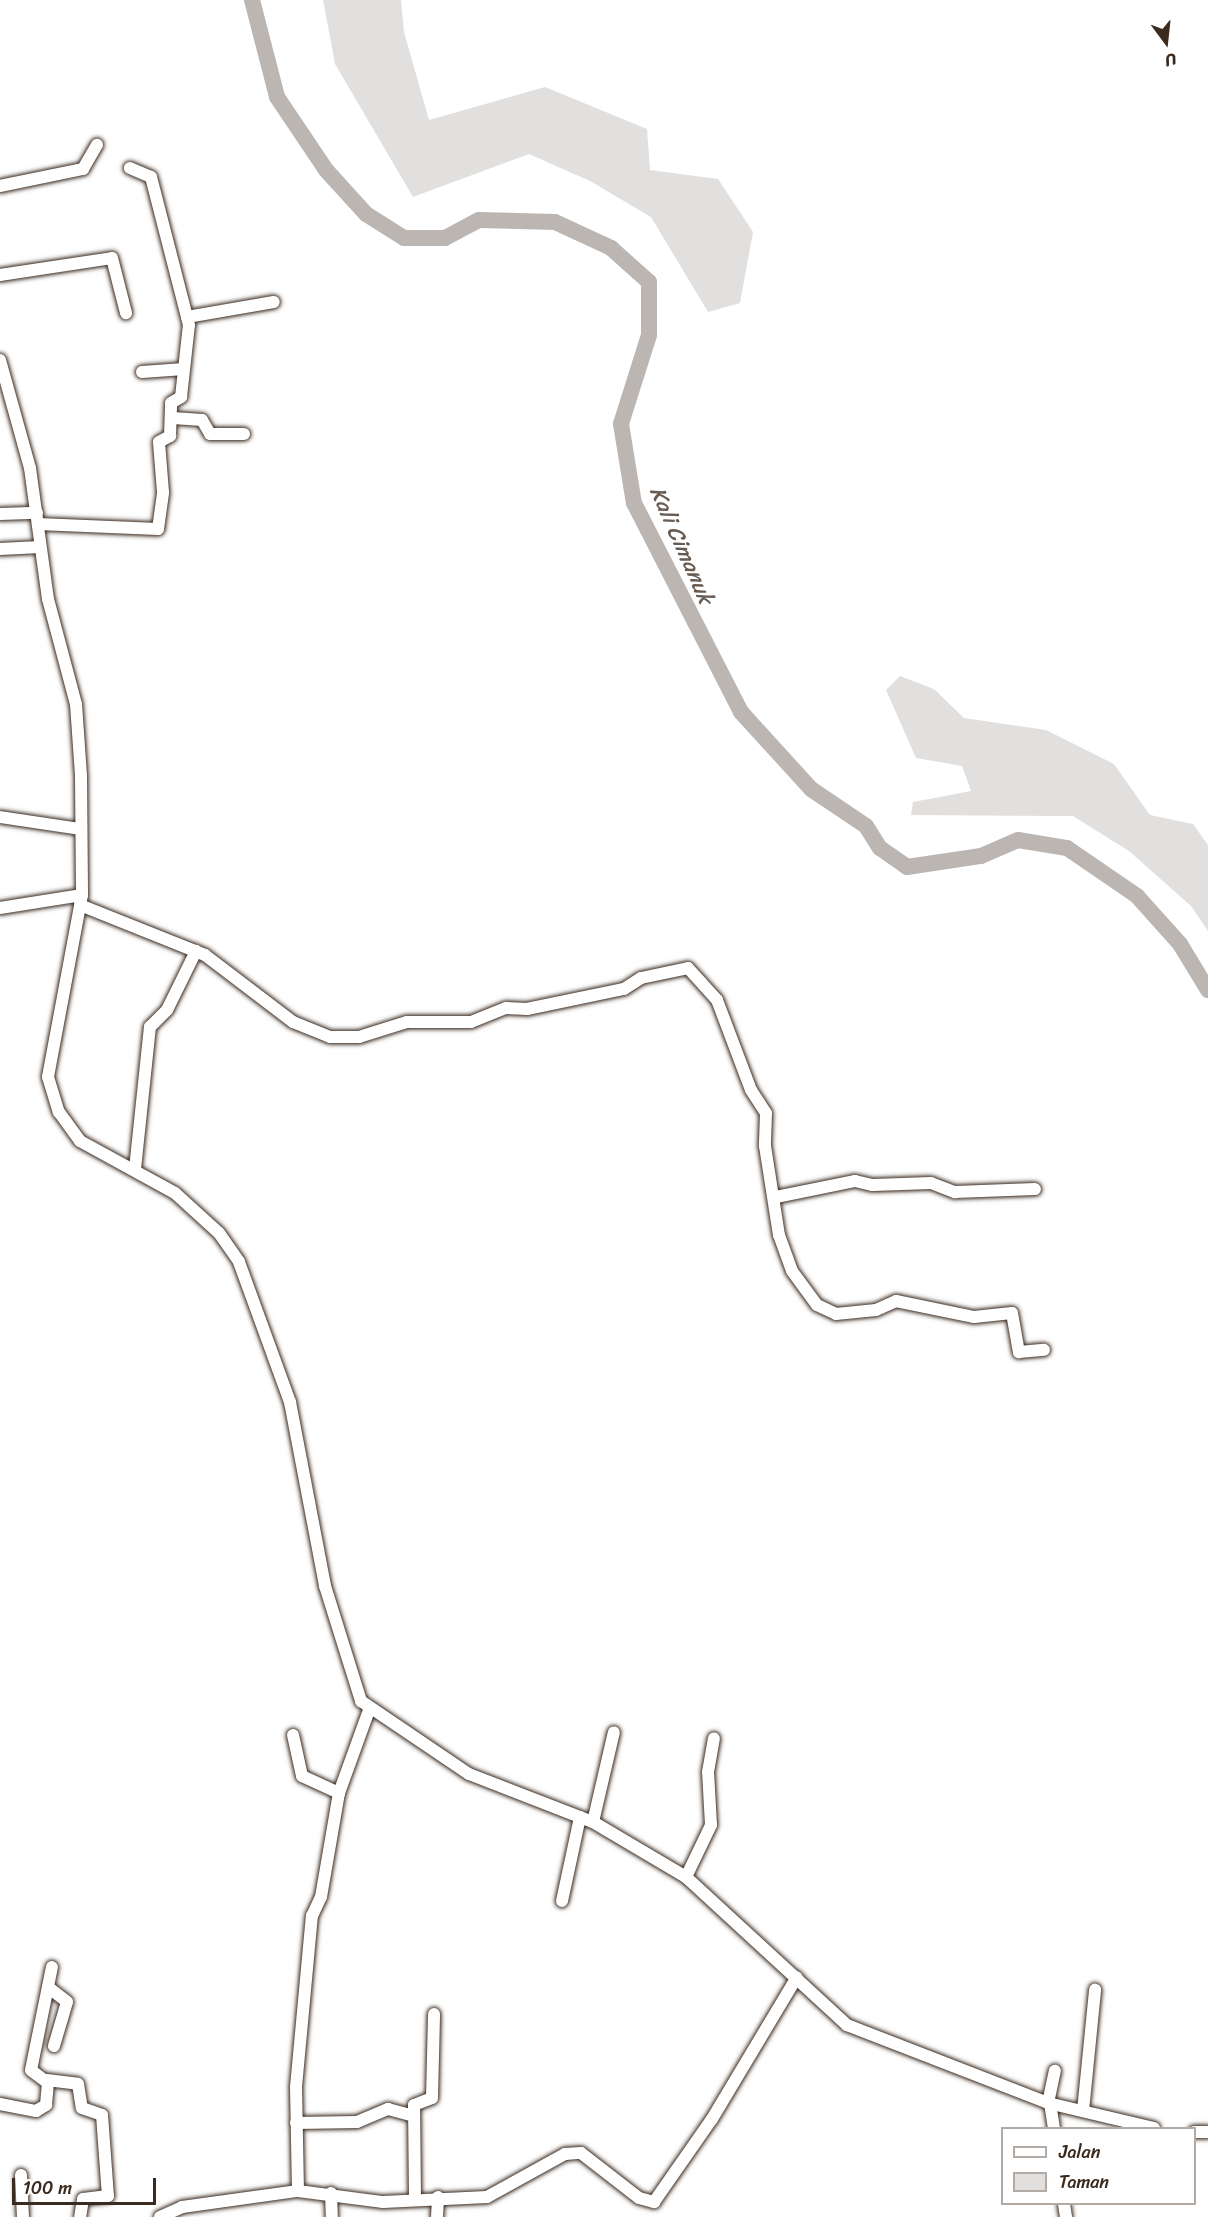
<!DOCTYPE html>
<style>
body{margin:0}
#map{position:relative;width:1208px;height:2217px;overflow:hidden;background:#fff;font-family:Sriracha,sans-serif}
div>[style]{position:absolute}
.green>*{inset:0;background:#e2e0de}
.river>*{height:16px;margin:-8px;padding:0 8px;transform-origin:8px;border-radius:8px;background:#bcb6b3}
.roads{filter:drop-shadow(0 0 2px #3b2a1e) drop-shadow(0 0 2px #3b2a1e)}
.street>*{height:12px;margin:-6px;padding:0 6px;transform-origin:6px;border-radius:6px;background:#fff}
span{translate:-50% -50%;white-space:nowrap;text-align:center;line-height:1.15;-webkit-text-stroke:4.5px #fff;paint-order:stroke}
.water-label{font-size:22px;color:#685b52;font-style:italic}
.legend{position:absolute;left:1001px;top:2127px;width:195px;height:78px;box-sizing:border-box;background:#fff;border:2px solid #b1aaa5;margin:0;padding:8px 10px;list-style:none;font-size:18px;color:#3b2a1e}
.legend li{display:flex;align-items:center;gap:12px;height:30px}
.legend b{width:30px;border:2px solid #b1aaa5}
.north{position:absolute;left:1136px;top:12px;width:60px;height:60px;-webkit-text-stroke:4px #fff;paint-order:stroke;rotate:165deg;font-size:16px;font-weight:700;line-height:24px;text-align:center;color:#3b2a1e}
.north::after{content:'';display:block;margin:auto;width:21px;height:27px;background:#3b2a1e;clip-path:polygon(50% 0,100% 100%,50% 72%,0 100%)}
.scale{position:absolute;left:12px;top:2178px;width:144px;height:27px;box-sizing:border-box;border:3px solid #3b2a1e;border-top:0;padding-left:8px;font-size:18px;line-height:21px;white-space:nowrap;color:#3b2a1e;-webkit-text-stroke:4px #fff;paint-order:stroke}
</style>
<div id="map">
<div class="green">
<i style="clip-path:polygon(323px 0,401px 0,404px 32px,429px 120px,545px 87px,647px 129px,650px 170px,718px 179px,753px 232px,740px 303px,708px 312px,651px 217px,590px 181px,529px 154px,413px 197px,335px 64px)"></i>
<i style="clip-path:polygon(900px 676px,934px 689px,964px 718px,1046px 730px,1114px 764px,1150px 815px,1193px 824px,1208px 845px,1208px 931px,1191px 906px,1129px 851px,1073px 816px,911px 815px,913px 802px,971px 791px,962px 766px,916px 758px,886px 690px)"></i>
</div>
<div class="river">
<i style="left:252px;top:0;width:100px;rotate:75.5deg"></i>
<i style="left:277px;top:97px;width:88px;rotate:56.1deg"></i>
<i style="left:326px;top:170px;width:59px;rotate:47.7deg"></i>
<i style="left:366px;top:214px;width:45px;rotate:32.3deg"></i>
<i style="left:404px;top:238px;width:41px"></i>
<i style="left:445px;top:238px;width:38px;rotate:-28deg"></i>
<i style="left:479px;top:220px;width:76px;rotate:1.5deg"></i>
<i style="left:555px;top:222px;width:62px;rotate:24.9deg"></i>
<i style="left:611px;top:248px;width:51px;rotate:41.8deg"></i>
<i style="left:649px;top:282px;width:53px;rotate:90deg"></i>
<i style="left:649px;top:335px;width:93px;rotate:107.5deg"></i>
<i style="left:621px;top:424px;width:80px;rotate:80.7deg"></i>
<i style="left:634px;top:503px;width:235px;rotate:62.9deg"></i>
<i style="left:741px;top:712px;width:104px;rotate:47.7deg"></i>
<i style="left:811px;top:789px;width:66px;rotate:33.9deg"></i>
<i style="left:866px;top:826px;width:26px;rotate:58deg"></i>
<i style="left:880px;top:848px;width:33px;rotate:35deg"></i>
<i style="left:907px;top:867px;width:75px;rotate:-8.5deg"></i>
<i style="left:981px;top:856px;width:40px;rotate:-23.4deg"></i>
<i style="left:1018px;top:840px;width:50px;rotate:9.3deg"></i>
<i style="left:1067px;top:848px;width:85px;rotate:34.4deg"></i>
<i style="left:1137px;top:896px;width:64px;rotate:48.1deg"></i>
<i style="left:1180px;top:944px;width:54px;rotate:58.7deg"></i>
</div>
<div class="roads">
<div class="street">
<i style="left:0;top:186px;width:85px;rotate:-11.6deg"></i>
<i style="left:83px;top:169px;width:28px;rotate:-60deg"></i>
<i style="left:0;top:275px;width:113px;rotate:-8.6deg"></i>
<i style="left:112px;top:258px;width:57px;rotate:75.7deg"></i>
<i style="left:187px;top:317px;width:88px;rotate:-9.8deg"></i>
<i style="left:0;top:360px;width:112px;rotate:74.5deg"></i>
<i style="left:30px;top:468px;width:132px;rotate:82.2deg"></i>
<i style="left:48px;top:599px;width:109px;rotate:75.1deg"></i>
<i style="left:76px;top:704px;width:72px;rotate:86deg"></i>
<i style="left:81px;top:776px;width:119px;rotate:89.5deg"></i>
<i style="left:82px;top:895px;width:185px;rotate:100.6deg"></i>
<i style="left:48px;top:1077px;width:37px;rotate:73deg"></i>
<i style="left:59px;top:1112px;width:36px;rotate:54deg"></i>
<i style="left:80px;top:1141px;width:108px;rotate:28.7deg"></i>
<i style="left:175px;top:1193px;width:59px;rotate:42.3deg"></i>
<i style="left:219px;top:1233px;width:35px;rotate:55deg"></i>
<i style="left:239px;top:1262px;width:149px;rotate:70deg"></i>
<i style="left:290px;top:1402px;width:187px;rotate:79.2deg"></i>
<i style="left:325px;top:1586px;width:121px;rotate:72.6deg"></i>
<i style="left:361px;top:1701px;width:130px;rotate:34.1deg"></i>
<i style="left:469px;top:1774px;width:133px;rotate:21.2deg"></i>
<i style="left:593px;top:1822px;width:108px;rotate:30.6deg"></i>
<i style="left:686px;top:1877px;width:219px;rotate:42.6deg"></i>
<i style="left:847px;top:2025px;width:216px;rotate:21.2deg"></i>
<i style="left:1048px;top:2103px;width:109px;rotate:13.3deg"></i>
<i style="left:142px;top:372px;width:42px;rotate:-4.1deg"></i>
<i style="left:173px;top:418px;width:29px;rotate:4deg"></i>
<i style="left:202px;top:420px;width:16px;rotate:60deg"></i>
<i style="left:210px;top:434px;width:34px"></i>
<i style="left:0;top:514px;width:37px;rotate:-2deg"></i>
<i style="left:38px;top:524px;width:120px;rotate:2.4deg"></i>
<i style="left:158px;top:529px;width:37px;rotate:-82deg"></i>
<i style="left:163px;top:492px;width:50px;rotate:-94.6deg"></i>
<i style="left:159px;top:442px;width:13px;rotate:-29deg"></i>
<i style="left:170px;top:436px;width:33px;rotate:-88deg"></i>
<i style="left:171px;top:403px;width:12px;rotate:-31deg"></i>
<i style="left:181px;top:397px;width:72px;rotate:-83.7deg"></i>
<i style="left:189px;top:325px;width:153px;rotate:-104.4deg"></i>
<i style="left:151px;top:177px;width:23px;rotate:-157deg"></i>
<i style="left:0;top:549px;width:40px;rotate:-2.9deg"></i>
<i style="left:0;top:817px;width:81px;rotate:8.5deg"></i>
<i style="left:80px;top:905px;width:135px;rotate:21.8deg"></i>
<i style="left:205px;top:955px;width:111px;rotate:37.3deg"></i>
<i style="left:293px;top:1022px;width:40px;rotate:22deg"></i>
<i style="left:330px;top:1037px;width:29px"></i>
<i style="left:359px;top:1037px;width:50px;rotate:-17.4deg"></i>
<i style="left:407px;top:1022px;width:64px"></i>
<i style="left:471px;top:1022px;width:38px;rotate:-22deg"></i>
<i style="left:506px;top:1008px;width:21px;rotate:3deg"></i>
<i style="left:527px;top:1009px;width:99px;rotate:-11.7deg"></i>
<i style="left:624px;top:989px;width:20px;rotate:-33deg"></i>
<i style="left:641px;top:978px;width:48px;rotate:-12deg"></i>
<i style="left:688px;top:968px;width:43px;rotate:47.8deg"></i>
<i style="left:717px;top:1000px;width:96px;rotate:69.3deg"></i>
<i style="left:751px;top:1090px;width:27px;rotate:57deg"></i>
<i style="left:766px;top:1113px;width:33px;rotate:92deg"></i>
<i style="left:765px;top:1146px;width:90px;rotate:81.1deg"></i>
<i style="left:779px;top:1235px;width:38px;rotate:70deg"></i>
<i style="left:792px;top:1271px;width:42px;rotate:53.7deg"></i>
<i style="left:817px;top:1305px;width:21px;rotate:25deg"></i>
<i style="left:836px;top:1314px;width:40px;rotate:-5.7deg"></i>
<i style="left:876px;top:1310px;width:22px;rotate:-24deg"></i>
<i style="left:896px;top:1301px;width:80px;rotate:11.6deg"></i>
<i style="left:974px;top:1317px;width:38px;rotate:-6deg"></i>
<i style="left:1012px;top:1313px;width:40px;rotate:80deg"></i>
<i style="left:1019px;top:1352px;width:25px;rotate:-5deg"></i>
<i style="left:0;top:908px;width:83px;rotate:-9deg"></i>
<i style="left:135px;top:1169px;width:143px;rotate:-84deg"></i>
<i style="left:150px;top:1027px;width:24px;rotate:-45deg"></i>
<i style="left:167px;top:1010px;width:66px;rotate:-63.8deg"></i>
<i style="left:776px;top:1197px;width:81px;rotate:-11.4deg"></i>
<i style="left:855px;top:1181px;width:18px;rotate:13deg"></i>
<i style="left:873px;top:1185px;width:58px;rotate:-2deg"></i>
<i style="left:931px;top:1183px;width:26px;rotate:21deg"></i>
<i style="left:955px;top:1192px;width:80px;rotate:-2.1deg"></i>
<i style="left:293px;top:1735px;width:42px;rotate:77.6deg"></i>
<i style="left:302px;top:1776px;width:41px;rotate:24.7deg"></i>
<i style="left:593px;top:1822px;width:92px;rotate:-76.9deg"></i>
<i style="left:686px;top:1877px;width:58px;rotate:-64.3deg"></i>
<i style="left:711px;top:1825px;width:53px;rotate:-93.2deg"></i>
<i style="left:708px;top:1772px;width:34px;rotate:-80deg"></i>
<i style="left:562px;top:1901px;width:86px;rotate:-77.9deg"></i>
<i style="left:48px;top:1987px;width:24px;rotate:38deg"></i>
<i style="left:67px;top:2002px;width:46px;rotate:106.5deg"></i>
<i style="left:47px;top:2080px;width:31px;rotate:7deg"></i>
<i style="left:78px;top:2084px;width:24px;rotate:81deg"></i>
<i style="left:82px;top:2108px;width:21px;rotate:19deg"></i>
<i style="left:102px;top:2115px;width:81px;rotate:85.8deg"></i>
<i style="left:108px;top:2196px;width:25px;rotate:173deg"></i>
<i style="left:83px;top:2199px;width:18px;rotate:99deg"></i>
<i style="left:1048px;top:2103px;width:33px;rotate:-78deg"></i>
<i style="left:1050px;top:2103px;width:25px;rotate:81deg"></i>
<i style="left:0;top:2104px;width:37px;rotate:11deg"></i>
<i style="left:36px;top:2111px;width:12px;rotate:-31deg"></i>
<i style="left:46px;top:2105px;width:22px;rotate:-85deg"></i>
<i style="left:48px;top:2083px;width:21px;rotate:-143deg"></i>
<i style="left:31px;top:2070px;width:105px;rotate:-78.5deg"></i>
<i style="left:1083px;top:2111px;width:122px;rotate:-84.3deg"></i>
<i style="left:296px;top:2123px;width:61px;rotate:-0.9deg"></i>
<i style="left:357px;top:2122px;width:34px;rotate:-23deg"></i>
<i style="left:388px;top:2109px;width:27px;rotate:15deg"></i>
<i style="left:1194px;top:2132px;width:14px"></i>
<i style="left:21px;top:2175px;width:42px;rotate:87.3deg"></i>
<i style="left:298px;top:2191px;width:104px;rotate:-91.1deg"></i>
<i style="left:296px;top:2087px;width:172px;rotate:-84.7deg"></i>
<i style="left:312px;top:1916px;width:21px;rotate:-65deg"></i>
<i style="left:321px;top:1897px;width:106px;rotate:-80.2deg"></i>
<i style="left:339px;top:1793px;width:88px;rotate:-70.1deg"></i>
<i style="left:331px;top:2193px;width:24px;rotate:88deg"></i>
<i style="left:415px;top:2198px;width:93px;rotate:-90.6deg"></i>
<i style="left:414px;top:2105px;width:19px;rotate:-21deg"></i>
<i style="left:432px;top:2098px;width:84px;rotate:-88.6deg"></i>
<i style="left:1064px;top:2204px;width:13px;rotate:81deg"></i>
<i style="left:160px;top:2217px;width:24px;rotate:-24deg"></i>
<i style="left:182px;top:2207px;width:117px;rotate:-7.9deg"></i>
<i style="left:298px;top:2191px;width:86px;rotate:7.4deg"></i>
<i style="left:383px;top:2202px;width:104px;rotate:-2.8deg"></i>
<i style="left:487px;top:2197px;width:89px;rotate:-28.9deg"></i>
<i style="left:565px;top:2154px;width:16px;rotate:-4deg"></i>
<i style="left:581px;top:2153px;width:73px;rotate:37.8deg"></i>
<i style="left:639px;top:2198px;width:16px;rotate:15deg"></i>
<i style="left:654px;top:2202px;width:101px;rotate:-55.1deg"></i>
<i style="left:712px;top:2119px;width:165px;rotate:-59.1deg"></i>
<i style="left:437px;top:2217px;width:20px;rotate:-87deg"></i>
</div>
</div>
<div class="water-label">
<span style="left:682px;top:545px;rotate:66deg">Kali Cimanuk</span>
</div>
<ul class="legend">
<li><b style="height:8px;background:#fff"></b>Jalan</li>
<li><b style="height:16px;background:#e2e0de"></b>Taman</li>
</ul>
<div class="north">U</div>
<div class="scale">100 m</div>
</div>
